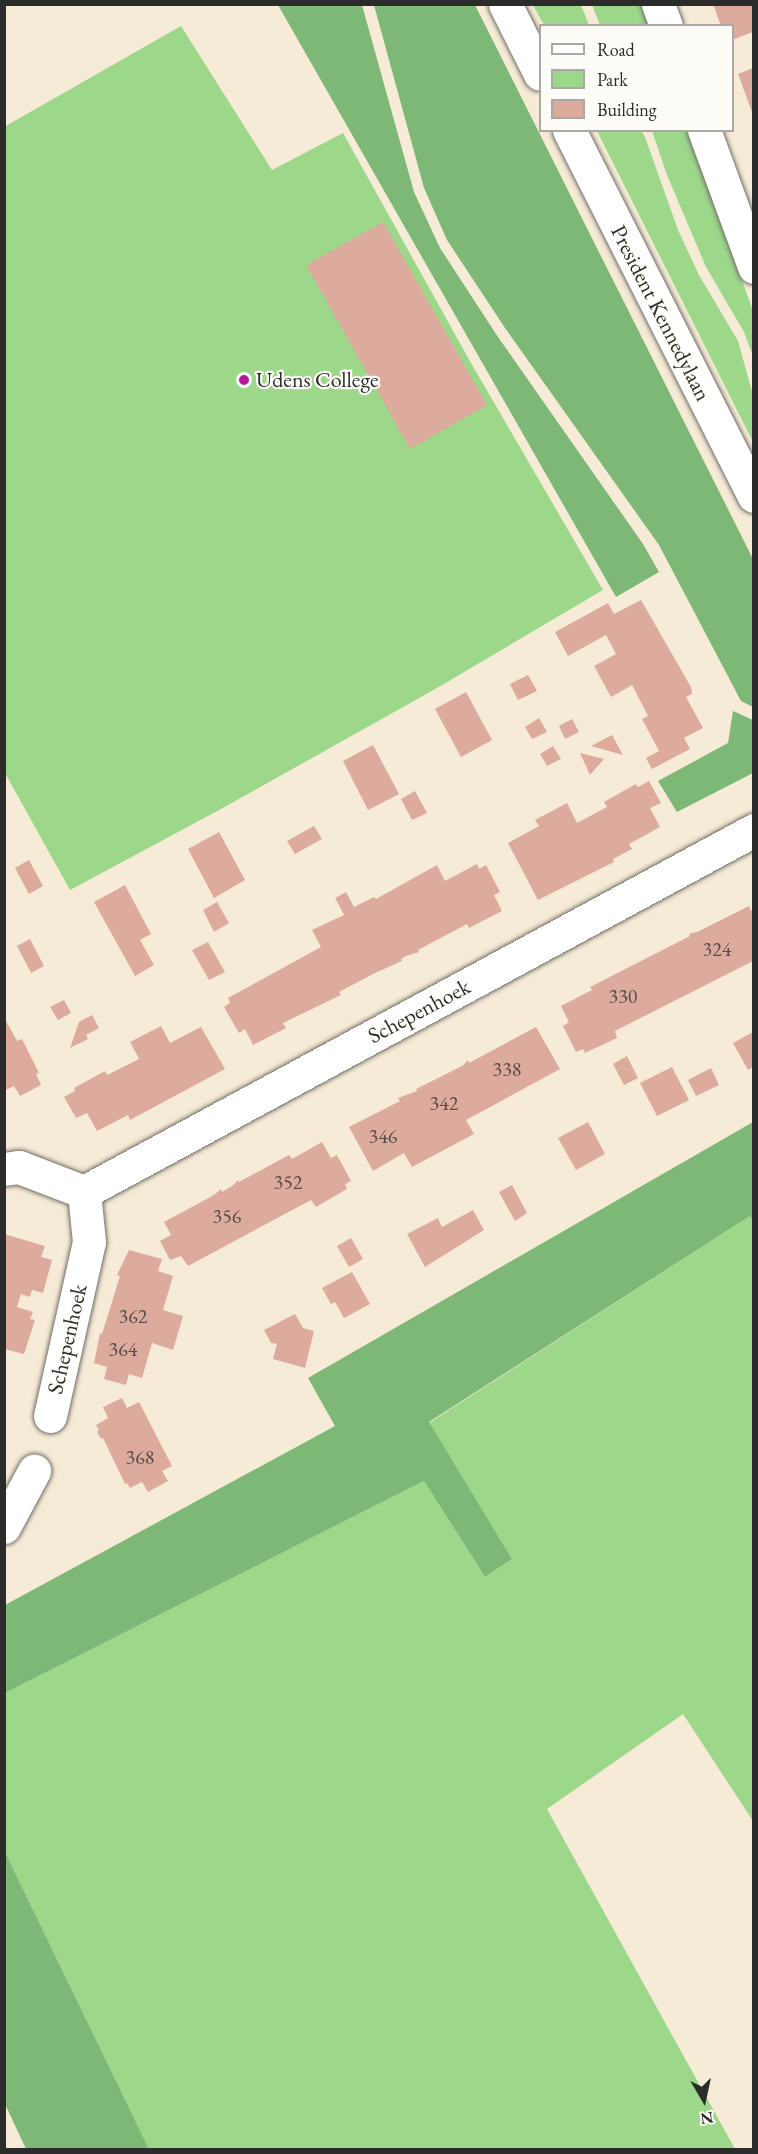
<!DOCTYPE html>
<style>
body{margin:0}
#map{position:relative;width:758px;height:2154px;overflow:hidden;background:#f6ebd6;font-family:"EB Garamond",serif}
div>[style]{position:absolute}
.green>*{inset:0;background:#9cd78a}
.forest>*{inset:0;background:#7db876}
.building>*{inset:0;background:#ddab9d}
.roads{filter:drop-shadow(0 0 2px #726e67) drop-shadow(0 0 2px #726e67)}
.minor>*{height:33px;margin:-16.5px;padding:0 16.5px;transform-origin:16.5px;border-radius:16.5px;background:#fff}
.dots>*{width:16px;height:16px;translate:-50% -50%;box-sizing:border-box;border:3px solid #fdfcf7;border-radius:50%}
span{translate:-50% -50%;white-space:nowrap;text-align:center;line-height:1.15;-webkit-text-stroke:4.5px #fdfcf7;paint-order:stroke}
.number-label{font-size:20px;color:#584b48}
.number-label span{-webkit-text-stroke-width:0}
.street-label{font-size:22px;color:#2b2b2b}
.poi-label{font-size:22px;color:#2b2b2b}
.left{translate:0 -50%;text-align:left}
.frame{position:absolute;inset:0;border:6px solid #2b2b2b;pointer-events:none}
.legend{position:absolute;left:539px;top:24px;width:195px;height:108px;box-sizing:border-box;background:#fdfcf7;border:2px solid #a9a8a5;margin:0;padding:8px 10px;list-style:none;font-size:18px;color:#2b2b2b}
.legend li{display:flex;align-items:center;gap:12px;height:30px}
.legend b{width:30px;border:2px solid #a9a8a5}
.north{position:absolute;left:674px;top:2070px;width:60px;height:60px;-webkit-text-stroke:4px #fdfcf7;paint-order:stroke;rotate:171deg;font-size:16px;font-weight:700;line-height:24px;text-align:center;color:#2b2b2b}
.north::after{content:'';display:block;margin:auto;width:21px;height:27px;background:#2b2b2b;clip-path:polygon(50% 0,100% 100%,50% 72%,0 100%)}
</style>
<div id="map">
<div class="green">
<i style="clip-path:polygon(533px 5px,581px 5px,589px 25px,544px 25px)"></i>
<i style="clip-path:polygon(592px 5px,643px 5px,650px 25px,600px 25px)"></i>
<i style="clip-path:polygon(181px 26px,272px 170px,343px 133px,471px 363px,603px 590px,437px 688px,221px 809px,70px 890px,5px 773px,4px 127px)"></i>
<i style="clip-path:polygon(597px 131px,641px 131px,645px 137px,678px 230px,699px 275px,738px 341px,753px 395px,753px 442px)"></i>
<i style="clip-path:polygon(652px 131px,688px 131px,753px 311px,753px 356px,744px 332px,706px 267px,667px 175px)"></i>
<i style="clip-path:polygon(750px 1216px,754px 1221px,753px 1821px,683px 1714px,547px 1809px,735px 2149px,149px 2149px,5px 1852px,5px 1693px,424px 1481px,485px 1577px,512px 1559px,429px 1423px)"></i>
</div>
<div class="forest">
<i style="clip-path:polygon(278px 5px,362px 5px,414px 192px,440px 248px,496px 334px,643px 544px,659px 572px,616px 597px)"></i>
<i style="clip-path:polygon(374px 5px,475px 5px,753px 559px,753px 707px,741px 701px,659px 545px,505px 328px,447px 240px,424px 188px)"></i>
<i style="clip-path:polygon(733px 711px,753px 720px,753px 773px,677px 812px,658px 781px,728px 743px)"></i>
<i style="clip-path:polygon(753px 1122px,753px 1221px,750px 1216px,429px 1422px,512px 1559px,485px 1577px,424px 1481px,5px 1693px,5px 1605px,335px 1426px,308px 1378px)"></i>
<i style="clip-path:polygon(4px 1852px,5px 1852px,149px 2149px,26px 2149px,5px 2104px)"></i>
</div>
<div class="building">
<i style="clip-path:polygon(713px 4px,753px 4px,753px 32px,732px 40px,732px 26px,721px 26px)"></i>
<i style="clip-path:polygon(753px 68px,753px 115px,738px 74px)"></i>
<i style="clip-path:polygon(383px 222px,487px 405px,410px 449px,306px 265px)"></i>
<i style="clip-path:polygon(641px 600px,691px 687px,692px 694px,686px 697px,703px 728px,684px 738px,690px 749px,652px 769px,646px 758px,659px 751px,642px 719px,648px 716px,632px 685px,611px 697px,594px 666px,616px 654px,606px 635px,568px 656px,555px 632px,608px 603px,614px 614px)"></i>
<i style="clip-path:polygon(528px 675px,537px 691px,518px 700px,510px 684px)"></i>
<i style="clip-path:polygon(466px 692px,492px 740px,461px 757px,435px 709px)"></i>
<i style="clip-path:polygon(539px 718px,547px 732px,532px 739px,525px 727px)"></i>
<i style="clip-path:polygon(572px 719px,579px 732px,565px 739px,559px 726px)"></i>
<i style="clip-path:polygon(612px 735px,623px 755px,591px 746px)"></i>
<i style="clip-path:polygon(373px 745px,399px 794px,368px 810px,343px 761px)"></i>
<i style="clip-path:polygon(553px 746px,561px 759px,547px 766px,540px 754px)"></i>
<i style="clip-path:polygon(580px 753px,604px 759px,590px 775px)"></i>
<i style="clip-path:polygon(649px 781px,661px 803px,650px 808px,660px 827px,629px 844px,632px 849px,613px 859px,614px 862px,538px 900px,508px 843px,539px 826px,535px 820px,567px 803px,577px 823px,607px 807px,604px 802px,636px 784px,638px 787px)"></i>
<i style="clip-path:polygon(415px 791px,427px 813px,412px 820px,401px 799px)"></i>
<i style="clip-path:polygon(314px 826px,322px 839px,295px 854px,287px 841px)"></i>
<i style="clip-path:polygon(219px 832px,245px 880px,214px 898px,188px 849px)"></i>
<i style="clip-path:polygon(29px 860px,43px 886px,29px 894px,15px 868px)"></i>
<i style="clip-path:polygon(477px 864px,479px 869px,486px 865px,500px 892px,494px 895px,502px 911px,469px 928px,467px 924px,418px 950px,419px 952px,406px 956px,401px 959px,402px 961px,375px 973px,339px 992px,341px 995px,283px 1023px,286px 1028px,253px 1045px,245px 1029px,239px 1033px,224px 1007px,230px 1003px,228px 998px,321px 947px,312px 930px,344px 915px,335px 898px,346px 892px,354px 907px,374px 897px,376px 899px,437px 865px,445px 881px)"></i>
<i style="clip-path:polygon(125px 885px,151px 934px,140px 940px,154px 965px,135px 976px,94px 902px)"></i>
<i style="clip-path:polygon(217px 902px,229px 923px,214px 932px,203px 910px)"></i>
<i style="clip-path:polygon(749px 906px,751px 911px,753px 909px,753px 961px,615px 1031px,617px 1038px,585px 1053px,583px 1049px,576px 1052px,563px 1026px,569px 1022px,561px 1006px,592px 990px,590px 987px,690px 936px,689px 934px,697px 932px)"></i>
<i style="clip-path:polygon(30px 939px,44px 966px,31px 973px,17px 946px)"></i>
<i style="clip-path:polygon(208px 942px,225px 972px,209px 980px,192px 950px)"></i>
<i style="clip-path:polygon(64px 1000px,71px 1013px,58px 1020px,50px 1007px)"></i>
<i style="clip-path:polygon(92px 1015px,99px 1028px,86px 1035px,88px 1039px,70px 1048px,79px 1022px)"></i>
<i style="clip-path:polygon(4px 1017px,17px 1041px,22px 1039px,39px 1073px,36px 1074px,41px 1085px,20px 1096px,14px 1086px,4px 1091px)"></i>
<i style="clip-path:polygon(161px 1026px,170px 1043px,201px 1027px,225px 1069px,130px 1120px,128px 1115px,97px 1131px,87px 1113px,76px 1118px,64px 1097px,75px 1091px,74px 1088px,105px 1071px,107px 1075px,139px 1059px,130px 1042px)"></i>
<i style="clip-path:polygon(536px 1027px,560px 1069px,466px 1120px,474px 1134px,412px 1167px,404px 1153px,373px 1171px,349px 1127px,400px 1101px,398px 1098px,417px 1091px,416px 1089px,462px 1066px,468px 1060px,469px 1063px)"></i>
<i style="clip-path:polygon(753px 1032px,753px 1067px,748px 1070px,733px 1043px)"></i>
<i style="clip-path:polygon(627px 1056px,638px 1078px,624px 1085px,613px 1064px)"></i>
<i style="clip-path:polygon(672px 1067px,689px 1100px,657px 1116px,640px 1083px)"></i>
<i style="clip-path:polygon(711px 1068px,719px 1085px,696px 1096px,688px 1080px)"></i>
<i style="clip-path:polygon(588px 1122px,605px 1154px,576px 1170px,558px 1138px)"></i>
<i style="clip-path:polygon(322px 1142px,331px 1158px,337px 1155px,351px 1181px,345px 1184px,347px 1189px,316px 1207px,311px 1200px,188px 1266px,181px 1256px,170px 1260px,160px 1241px,171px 1235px,164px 1222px,214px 1195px,221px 1189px,222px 1192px,232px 1186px,238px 1180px,239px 1182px,289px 1155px,292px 1159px)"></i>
<i style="clip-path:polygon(512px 1185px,527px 1213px,515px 1221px,499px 1192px)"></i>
<i style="clip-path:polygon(473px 1210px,484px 1230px,425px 1267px,407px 1234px,438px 1218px,442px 1227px)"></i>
<i style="clip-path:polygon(4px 1234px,45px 1246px,41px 1257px,52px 1260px,43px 1293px,32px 1290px,30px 1297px,21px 1294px,17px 1307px,33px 1312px,30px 1319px,35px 1320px,24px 1354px,4px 1349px)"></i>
<i style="clip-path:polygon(351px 1238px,363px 1259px,349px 1267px,337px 1246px)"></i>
<i style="clip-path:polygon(129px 1250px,162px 1259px,158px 1271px,173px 1276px,163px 1310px,183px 1316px,173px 1350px,152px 1343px,142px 1378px,129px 1374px,126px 1385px,104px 1379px,107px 1367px,94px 1363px,100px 1333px,102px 1334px,120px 1276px,117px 1275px)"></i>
<i style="clip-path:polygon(352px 1272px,370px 1304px,344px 1318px,335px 1302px,331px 1304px,322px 1288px)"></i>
<i style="clip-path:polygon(295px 1314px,303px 1328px,314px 1331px,305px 1368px,273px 1359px,277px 1344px,271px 1343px,264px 1330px)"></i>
<i style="clip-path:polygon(122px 1398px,127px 1408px,139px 1402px,172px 1466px,162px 1471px,168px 1481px,148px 1492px,142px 1482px,130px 1488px,127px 1483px,125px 1484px,103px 1438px,101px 1439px,97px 1432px,99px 1430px,96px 1425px,108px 1418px,103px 1407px)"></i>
</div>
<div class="roads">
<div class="minor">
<i style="left:505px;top:4px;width:78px;rotate:63.4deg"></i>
<i style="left:658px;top:4px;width:23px;rotate:70deg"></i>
<i style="left:569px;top:130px;width:410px;rotate:63.2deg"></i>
<i style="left:704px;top:130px;width:146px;rotate:69.9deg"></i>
<i style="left:4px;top:1169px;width:15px;rotate:-8deg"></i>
<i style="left:19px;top:1167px;width:70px;rotate:21deg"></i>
<i style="left:84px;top:1192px;width:762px;rotate:-28.38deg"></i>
<i style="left:50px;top:1416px;width:178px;rotate:-77.4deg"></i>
<i style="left:89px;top:1242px;width:50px;rotate:-95.7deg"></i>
<i style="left:4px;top:1527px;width:64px;rotate:-61.8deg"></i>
</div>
</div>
<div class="dots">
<i style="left:244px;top:380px;background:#b5179e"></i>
</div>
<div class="number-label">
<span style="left:717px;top:949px">324</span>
<span style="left:623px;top:996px">330</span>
<span style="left:507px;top:1069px">338</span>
<span style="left:444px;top:1103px">342</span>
<span style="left:383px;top:1136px">346</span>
<span style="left:288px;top:1182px">352</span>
<span style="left:227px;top:1216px">356</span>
<span style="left:133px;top:1316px">362</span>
<span style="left:123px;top:1349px">364</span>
<span style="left:140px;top:1457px">368</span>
</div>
<div class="street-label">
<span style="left:661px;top:313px;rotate:63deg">President Kennedylaan</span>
<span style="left:419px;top:1011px;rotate:-28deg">Schepenhoek</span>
<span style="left:67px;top:1339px;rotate:-77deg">Schepenhoek</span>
</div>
<div class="poi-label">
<span class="left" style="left:256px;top:380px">Udens College</span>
</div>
<div class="frame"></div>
<ul class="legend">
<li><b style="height:8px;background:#fff"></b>Road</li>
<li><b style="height:16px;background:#9cd78a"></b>Park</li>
<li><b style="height:16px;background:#ddab9d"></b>Building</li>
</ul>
<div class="north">N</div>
</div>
